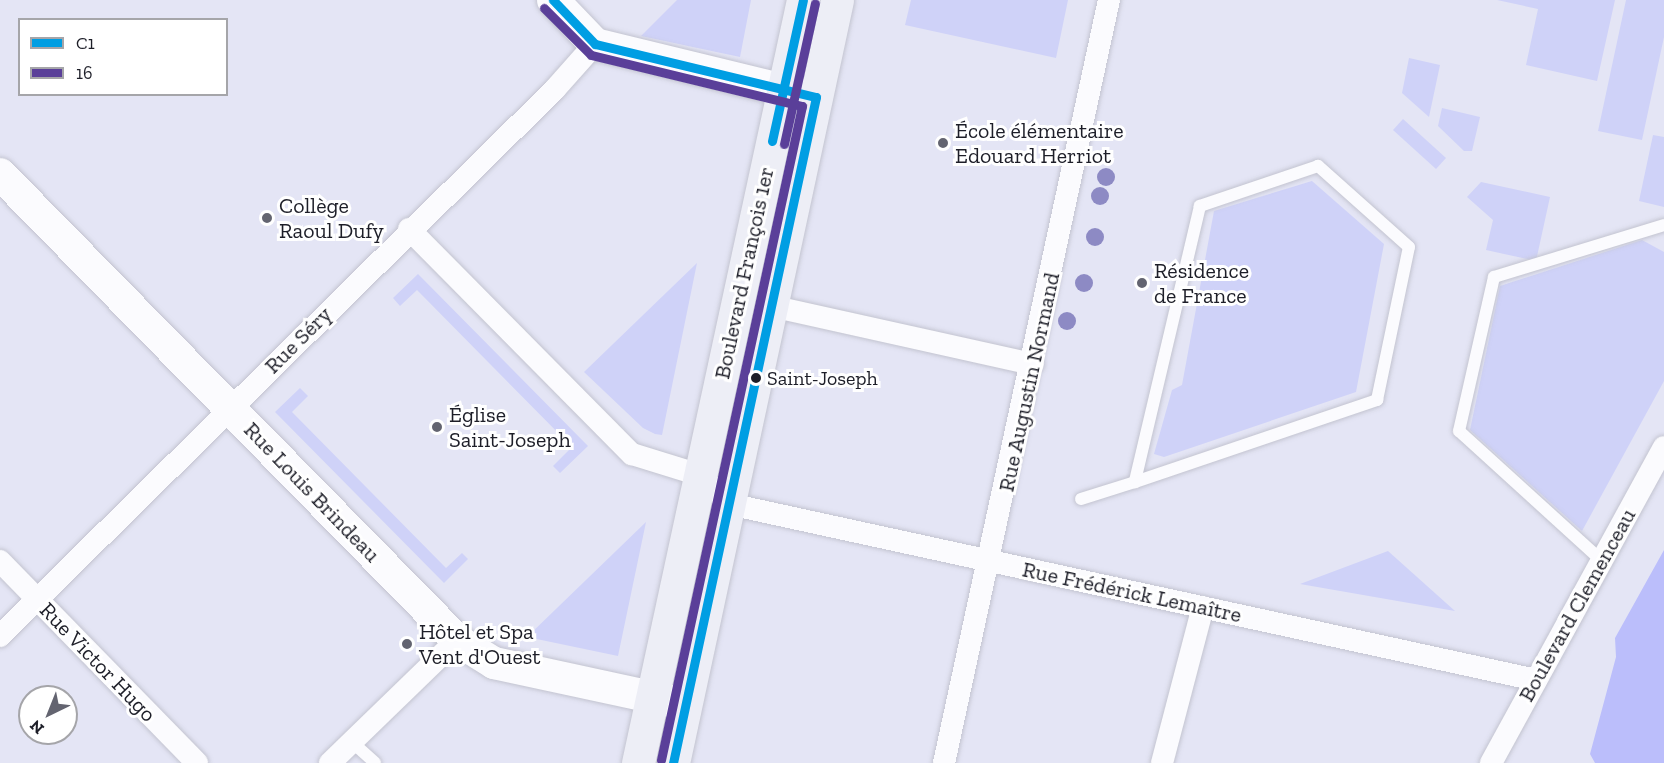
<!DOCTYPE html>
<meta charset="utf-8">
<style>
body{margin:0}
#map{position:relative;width:1664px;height:763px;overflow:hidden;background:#e4e5f5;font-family:"Zilla Slab",serif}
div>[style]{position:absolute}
.green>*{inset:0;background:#cfd2f8}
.water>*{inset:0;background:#bbbefb}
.roads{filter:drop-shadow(0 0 2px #c3c4d0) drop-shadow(0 0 2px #c3c4d0)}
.service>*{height:12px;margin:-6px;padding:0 6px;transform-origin:6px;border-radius:6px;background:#fbfbfe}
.minor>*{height:22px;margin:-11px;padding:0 11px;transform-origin:11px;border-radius:11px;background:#fbfbfe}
.secondary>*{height:32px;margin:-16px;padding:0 16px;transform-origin:16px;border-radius:16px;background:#fbfbfe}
.primary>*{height:33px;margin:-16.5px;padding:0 16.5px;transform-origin:16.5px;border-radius:16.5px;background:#edeef6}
.bus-1>*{height:9px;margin:-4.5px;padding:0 4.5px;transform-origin:4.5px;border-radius:4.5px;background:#009ee3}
.bus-2>*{height:9px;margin:-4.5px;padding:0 4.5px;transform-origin:4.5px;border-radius:4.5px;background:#5a3f99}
.trees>*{width:18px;height:18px;margin:-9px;border-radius:50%;background:#8d8ac4}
.dots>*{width:16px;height:16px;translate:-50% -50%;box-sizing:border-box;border:3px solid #fff;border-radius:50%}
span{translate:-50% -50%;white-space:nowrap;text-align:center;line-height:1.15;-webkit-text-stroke:6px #fff;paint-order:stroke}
.bus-label{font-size:20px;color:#1d1e28}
.left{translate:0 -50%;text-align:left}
.poi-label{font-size:22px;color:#1d1e28}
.street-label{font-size:22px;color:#1d1e28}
.legend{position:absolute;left:18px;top:18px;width:210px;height:78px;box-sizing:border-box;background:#fff;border:2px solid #a5a5a9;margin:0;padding:8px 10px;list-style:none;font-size:18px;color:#1d1e28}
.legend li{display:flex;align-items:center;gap:12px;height:30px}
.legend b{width:30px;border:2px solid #a5a5a9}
.north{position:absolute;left:18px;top:685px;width:60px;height:60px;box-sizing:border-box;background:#fff;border:2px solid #a5a5a9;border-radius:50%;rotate:223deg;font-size:16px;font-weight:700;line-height:24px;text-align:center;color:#1d1e28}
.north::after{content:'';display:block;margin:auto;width:21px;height:27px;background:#636470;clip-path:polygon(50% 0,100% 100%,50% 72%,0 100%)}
</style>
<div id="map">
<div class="green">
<i style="clip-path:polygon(677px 0,751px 0,740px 57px,641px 36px)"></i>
<i style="clip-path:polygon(911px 0,1068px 0,1056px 58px,905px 25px)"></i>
<i style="clip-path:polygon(1497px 0,1615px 0,1597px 81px,1526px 65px,1538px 9px)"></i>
<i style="clip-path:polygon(1626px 0,1664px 0,1664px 37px,1642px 140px,1598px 131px)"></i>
<i style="clip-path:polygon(1409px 58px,1440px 65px,1429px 117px,1402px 93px)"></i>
<i style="clip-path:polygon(1442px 108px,1480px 117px,1472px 151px,1464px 151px,1438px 126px)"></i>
<i style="clip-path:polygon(1403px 119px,1446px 158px,1436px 169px,1393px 130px)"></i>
<i style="clip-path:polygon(1653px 135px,1664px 137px,1664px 207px,1639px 201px)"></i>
<i style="clip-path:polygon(1312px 181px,1384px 244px,1356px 392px,1164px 457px,1154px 454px,1172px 390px,1182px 385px,1214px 211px)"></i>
<i style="clip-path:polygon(1481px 182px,1550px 197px,1536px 261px,1486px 250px,1493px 220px,1467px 197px)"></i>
<i style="clip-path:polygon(1642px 240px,1664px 252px,1664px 381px,1582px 531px,1470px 430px,1500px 286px)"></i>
<i style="clip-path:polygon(697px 263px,662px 435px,655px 434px,643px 428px,584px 372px)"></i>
<i style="clip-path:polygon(418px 274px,588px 446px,560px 473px,553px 466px,572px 447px,417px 290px,400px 306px,393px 298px)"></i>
<i style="clip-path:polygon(300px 388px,308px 396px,292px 412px,446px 568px,462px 553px,468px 559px,444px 583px,275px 412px)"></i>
<i style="clip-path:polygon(646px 522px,618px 656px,527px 637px)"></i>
<i style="clip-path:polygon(1388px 551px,1455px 611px,1300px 584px)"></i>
</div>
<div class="water">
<i style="clip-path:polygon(1664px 550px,1664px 763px,1595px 763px,1590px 754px,1616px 657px,1615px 638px)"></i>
</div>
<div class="roads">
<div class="service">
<i style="left:1081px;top:499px;width:57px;rotate:-17.5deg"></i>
<i style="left:1135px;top:482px;width:256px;rotate:-18.7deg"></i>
<i style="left:1377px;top:400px;width:156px;rotate:-78.2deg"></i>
<i style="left:1409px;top:247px;width:122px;rotate:-138.3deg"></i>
<i style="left:1318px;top:166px;width:125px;rotate:161.3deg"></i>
<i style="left:1200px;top:206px;width:284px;rotate:103.3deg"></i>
<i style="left:1602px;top:561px;width:193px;rotate:-137.7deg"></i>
<i style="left:1459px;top:431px;width:158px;rotate:-77.2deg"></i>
<i style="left:1494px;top:277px;width:178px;rotate:-17deg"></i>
<i style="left:352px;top:742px;width:31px;rotate:42deg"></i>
</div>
<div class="minor">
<i style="left:409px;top:229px;width:317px;rotate:45.3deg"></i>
<i style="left:632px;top:454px;width:71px;rotate:17.2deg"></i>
<i style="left:700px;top:475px;width:41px;rotate:45deg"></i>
<i style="left:729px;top:504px;width:826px;rotate:12.3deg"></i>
<i style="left:771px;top:306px;width:268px;rotate:12.5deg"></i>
<i style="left:0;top:561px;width:282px;rotate:45.7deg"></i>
<i style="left:0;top:636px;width:779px;rotate:-44.58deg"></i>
<i style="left:555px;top:89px;width:60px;rotate:-48.4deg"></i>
<i style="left:330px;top:763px;width:177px;rotate:-44.1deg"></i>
<i style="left:944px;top:763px;width:781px;rotate:-77.8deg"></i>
<i style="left:1162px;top:763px;width:161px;rotate:-75.3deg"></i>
<i style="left:1491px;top:763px;width:360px;rotate:-61.3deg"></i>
</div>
<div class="secondary">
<i style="left:553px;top:0;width:61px;rotate:46.3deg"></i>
<i style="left:595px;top:44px;width:220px;rotate:13.7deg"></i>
<i style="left:0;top:174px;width:653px;rotate:45.56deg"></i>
<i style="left:457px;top:640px;width:44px;rotate:31.9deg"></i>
<i style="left:494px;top:663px;width:189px;rotate:12.2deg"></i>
</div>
<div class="primary">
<i style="left:638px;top:763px;width:781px;rotate:-77.8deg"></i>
<i style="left:673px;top:763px;width:780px;rotate:-77.87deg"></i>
</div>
</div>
<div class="bus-1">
<i style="left:553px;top:0;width:61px;rotate:46.3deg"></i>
<i style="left:595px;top:44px;width:227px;rotate:13.5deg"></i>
<i style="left:816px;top:97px;width:681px;rotate:102.12deg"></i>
<i style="left:772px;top:141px;width:144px;rotate:-77.6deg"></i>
</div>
<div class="bus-2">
<i style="left:544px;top:8px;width:66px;rotate:45deg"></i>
<i style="left:591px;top:55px;width:217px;rotate:13.6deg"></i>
<i style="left:802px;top:106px;width:669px;rotate:102.17deg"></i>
<i style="left:784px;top:144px;width:144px;rotate:-77.6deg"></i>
</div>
<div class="trees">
<i style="left:1106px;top:177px"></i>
<i style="left:1100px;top:196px"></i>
<i style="left:1095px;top:237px"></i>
<i style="left:1084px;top:283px"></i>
<i style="left:1067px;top:321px"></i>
</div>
<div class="dots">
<i style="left:943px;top:143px;background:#636470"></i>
<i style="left:267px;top:218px;background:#636470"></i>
<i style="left:1142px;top:283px;background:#636470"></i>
<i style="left:756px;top:378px;background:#1d1e28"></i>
<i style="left:437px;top:427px;background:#636470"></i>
<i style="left:407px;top:644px;background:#636470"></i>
</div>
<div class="bus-label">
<span class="left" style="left:767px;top:378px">Saint-Joseph</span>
</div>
<div class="poi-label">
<span class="left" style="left:955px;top:143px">École élémentaire<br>Edouard Herriot</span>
<span class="left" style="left:279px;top:218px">Collège<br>Raoul Dufy</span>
<span class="left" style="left:1154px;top:283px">Résidence<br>de France</span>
<span class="left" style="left:449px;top:427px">Église<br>Saint-Joseph</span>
<span class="left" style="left:419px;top:644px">Hôtel et Spa<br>Vent d'Ouest</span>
</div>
<div class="street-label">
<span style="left:744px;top:273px;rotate:-78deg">Boulevard François 1er</span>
<span style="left:298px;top:340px;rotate:-45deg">Rue Séry</span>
<span style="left:1029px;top:382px;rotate:-78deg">Rue Augustin Normand</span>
<span style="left:312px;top:492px;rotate:46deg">Rue Louis Brindeau</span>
<span style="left:1132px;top:592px;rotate:12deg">Rue Frédérick Lemaître</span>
<span style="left:1577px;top:605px;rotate:-61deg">Boulevard Clemenceau</span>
<span style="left:98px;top:662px;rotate:46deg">Rue Victor Hugo</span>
</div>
<ul class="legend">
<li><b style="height:8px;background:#009ee3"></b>C1</li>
<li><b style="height:8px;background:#5a3f99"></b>16</li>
</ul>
<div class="north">N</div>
</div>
